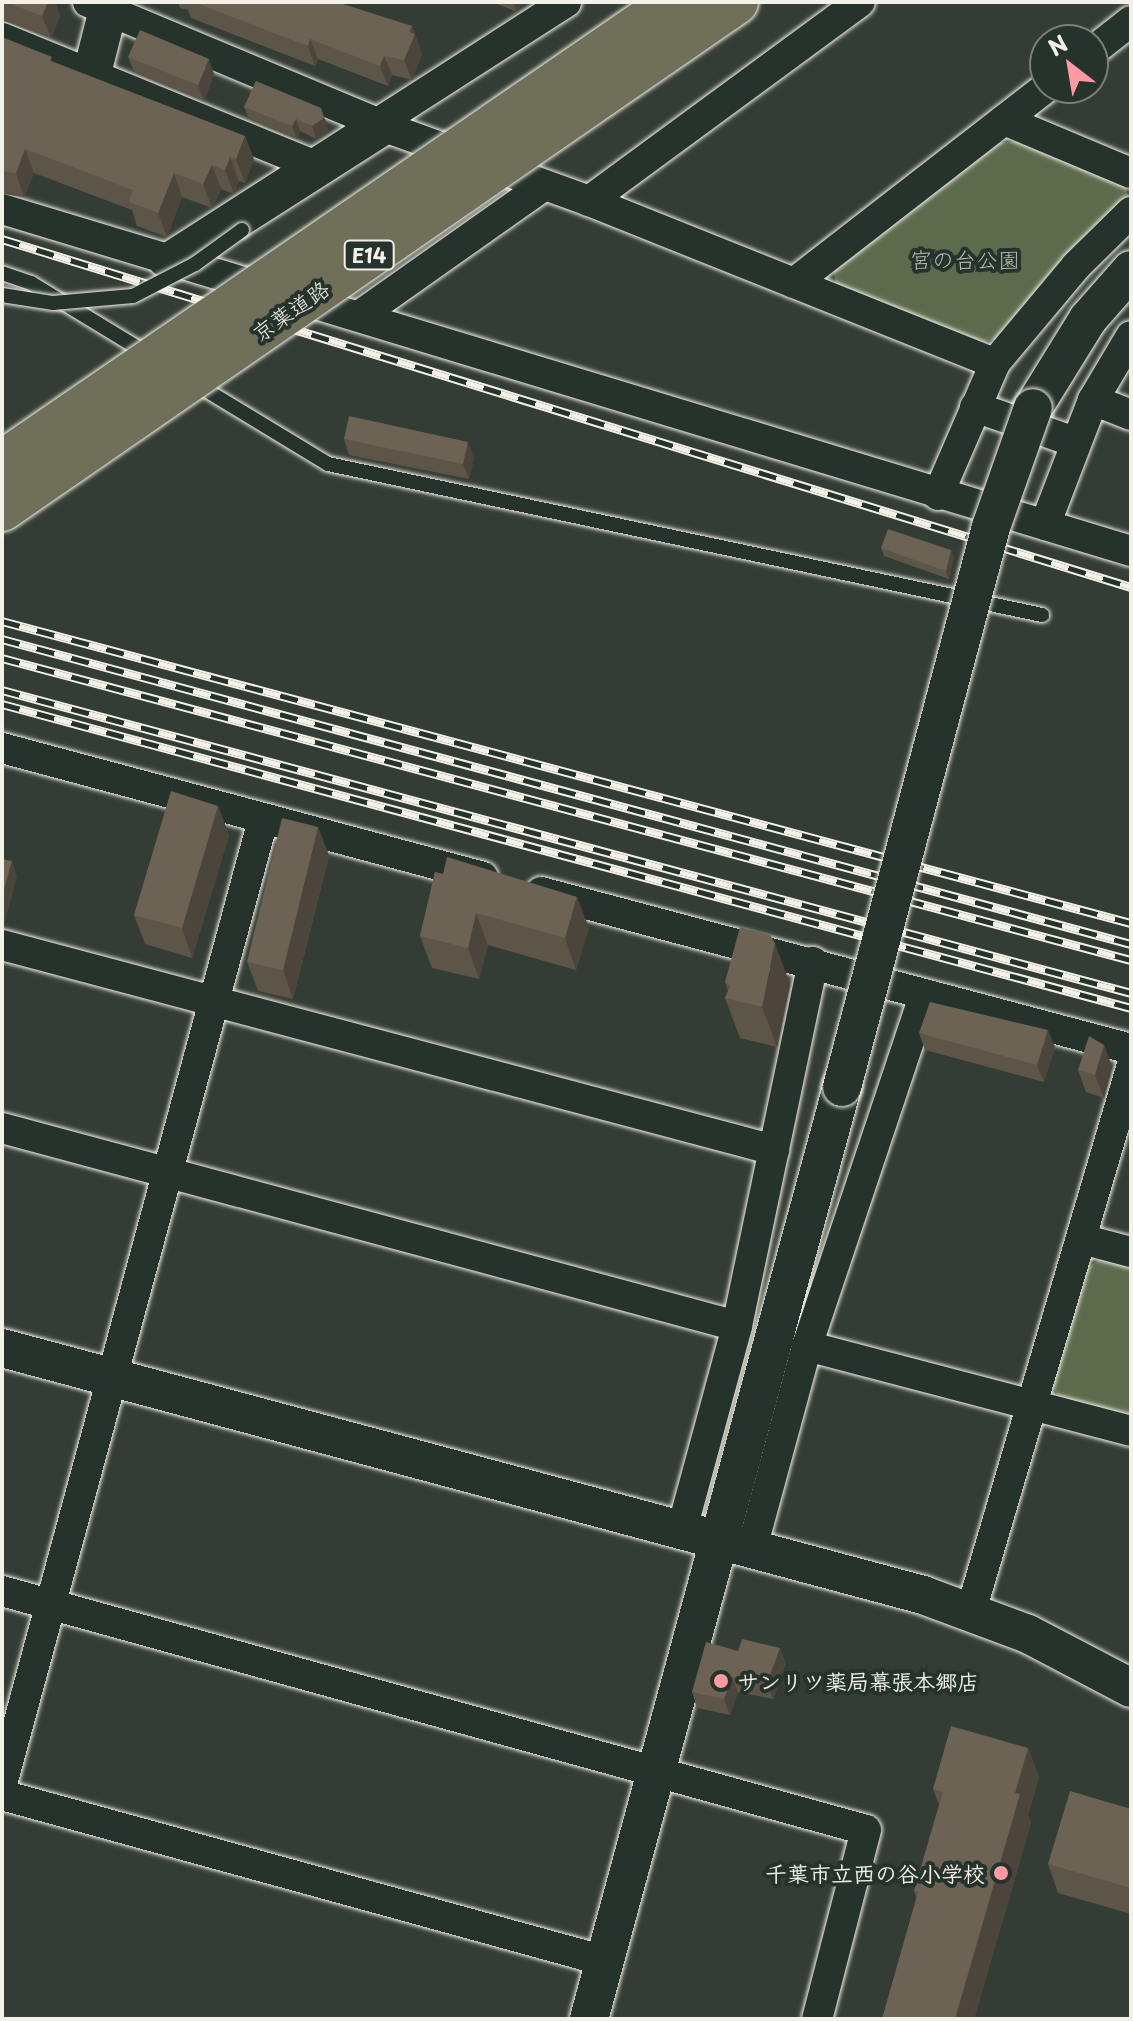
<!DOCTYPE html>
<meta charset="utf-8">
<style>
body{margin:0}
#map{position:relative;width:1133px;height:2021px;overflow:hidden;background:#343d35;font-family:"Playpen Sans","Klee One",sans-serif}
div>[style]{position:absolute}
.green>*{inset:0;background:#5d6b4d}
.roads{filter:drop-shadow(0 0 2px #f4f1e8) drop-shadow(0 0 2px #f4f1e8)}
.service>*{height:14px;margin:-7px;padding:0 7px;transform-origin:7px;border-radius:7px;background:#26332d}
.minor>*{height:30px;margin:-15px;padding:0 15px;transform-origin:15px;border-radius:15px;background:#26332d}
.tertiary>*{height:38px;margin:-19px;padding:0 19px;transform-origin:19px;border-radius:19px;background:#26332d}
.rail>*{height:9px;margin-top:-4.5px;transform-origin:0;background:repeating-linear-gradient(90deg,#26332d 0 18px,#f4f1e8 0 36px);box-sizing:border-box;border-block:2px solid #f4f1e8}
.bridges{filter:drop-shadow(0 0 2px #f4f1e8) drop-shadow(0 0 2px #f4f1e8)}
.service-bridge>*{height:14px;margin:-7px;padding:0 7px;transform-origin:7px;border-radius:7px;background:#26332d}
.tertiary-bridge>*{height:38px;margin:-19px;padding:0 19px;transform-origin:19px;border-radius:19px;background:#26332d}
.motorway-bridge>*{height:44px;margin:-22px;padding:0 22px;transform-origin:22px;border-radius:22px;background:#706f59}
.wall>*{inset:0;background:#5d5548}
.shaded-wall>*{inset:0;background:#4c453b}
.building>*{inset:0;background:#6c6354}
.dots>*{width:22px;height:22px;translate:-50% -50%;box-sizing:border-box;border:4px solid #26332d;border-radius:50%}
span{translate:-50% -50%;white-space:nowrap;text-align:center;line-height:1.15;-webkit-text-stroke:8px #26332d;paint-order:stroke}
.shield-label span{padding:2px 6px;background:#26332d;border:2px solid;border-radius:6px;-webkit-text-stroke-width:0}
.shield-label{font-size:20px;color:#f4f1e8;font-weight:700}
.park-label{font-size:22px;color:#b8bbaa}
.street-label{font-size:22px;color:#f4f1e8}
.poi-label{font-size:22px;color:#f4f1e8;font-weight:700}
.left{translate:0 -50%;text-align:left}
.right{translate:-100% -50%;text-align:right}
.frame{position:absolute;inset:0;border:4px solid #f4f1e8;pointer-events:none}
.north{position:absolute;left:1029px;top:24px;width:80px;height:80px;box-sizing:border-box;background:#26332d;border:2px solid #787f78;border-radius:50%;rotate:329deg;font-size:22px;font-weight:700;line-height:32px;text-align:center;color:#f4f1e8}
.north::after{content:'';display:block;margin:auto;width:28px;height:36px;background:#ff9aa2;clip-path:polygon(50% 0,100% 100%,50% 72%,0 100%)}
</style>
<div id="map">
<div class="green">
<i style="clip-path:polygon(1017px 141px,1124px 182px,1129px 200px,1048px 275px,999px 338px,978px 344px,836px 287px,833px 267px,996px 143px)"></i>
<i style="clip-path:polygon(1103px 1257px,1131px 1264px,1131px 1420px,1061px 1401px,1051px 1383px,1086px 1268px)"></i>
</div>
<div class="roads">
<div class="service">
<i style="left:242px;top:230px;width:183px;rotate:-32.5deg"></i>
<i style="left:2px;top:273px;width:31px;rotate:19deg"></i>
<i style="left:31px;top:283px;width:137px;rotate:31.3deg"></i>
<i style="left:196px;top:384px;width:154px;rotate:31.2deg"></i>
<i style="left:328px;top:464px;width:730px;rotate:11.94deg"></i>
</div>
<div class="minor">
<i style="left:88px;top:2px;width:334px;rotate:22.7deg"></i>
<i style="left:396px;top:131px;width:205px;rotate:19.9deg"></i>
<i style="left:589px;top:201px;width:437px;rotate:21.8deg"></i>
<i style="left:2px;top:38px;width:334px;rotate:22.2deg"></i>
<i style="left:1093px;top:51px;width:48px;rotate:-38.3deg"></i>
<i style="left:1004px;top:120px;width:138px;rotate:22.7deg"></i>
<i style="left:589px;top:201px;width:336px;rotate:-36.3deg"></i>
<i style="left:2px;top:209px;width:1180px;rotate:16.85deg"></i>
<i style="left:163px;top:261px;width:479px;rotate:-32.7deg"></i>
<i style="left:794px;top:283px;width:318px;rotate:-37.8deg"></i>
<i style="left:359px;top:316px;width:225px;rotate:-35.2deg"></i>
<i style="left:1093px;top:400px;width:41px;rotate:21.5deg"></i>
<i style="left:975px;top:407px;width:106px;rotate:19.3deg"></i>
<i style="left:938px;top:495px;width:144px;rotate:-66.6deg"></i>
<i style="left:995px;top:363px;width:126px;rotate:-50.1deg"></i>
<i style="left:1076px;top:266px;width:77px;rotate:-44.5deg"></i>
<i style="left:1045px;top:525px;width:134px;rotate:-69deg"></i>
<i style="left:1093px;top:400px;width:74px;rotate:-59.3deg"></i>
<i style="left:2px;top:748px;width:498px;rotate:15deg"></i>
<i style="left:541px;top:892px;width:611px;rotate:14.9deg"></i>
<i style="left:2px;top:945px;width:799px;rotate:14.87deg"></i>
<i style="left:2px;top:1128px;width:761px;rotate:15.08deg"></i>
<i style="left:1082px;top:1239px;width:51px;rotate:14.9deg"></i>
<i style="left:807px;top:1346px;width:335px;rotate:14.7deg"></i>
<i style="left:682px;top:1529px;width:210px;rotate:-74.8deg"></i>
<i style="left:737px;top:1326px;width:372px;rotate:-78.2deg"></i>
<i style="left:752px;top:1548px;width:209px;rotate:-74.8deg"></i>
<i style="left:807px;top:1346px;width:371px;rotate:-71.5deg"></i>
<i style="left:2px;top:1591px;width:896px;rotate:15.46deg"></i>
<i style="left:866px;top:1830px;width:195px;rotate:104.5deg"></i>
<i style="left:971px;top:1611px;width:566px;rotate:-73.58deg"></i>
<i style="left:2px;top:1784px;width:999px;rotate:-74.85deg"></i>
<i style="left:2px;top:1795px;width:625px;rotate:15.39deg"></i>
</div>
<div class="tertiary">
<i style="left:92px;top:73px;width:73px;rotate:-75.8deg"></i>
<i style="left:1033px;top:408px;width:105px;rotate:-58.3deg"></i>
<i style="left:1088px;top:319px;width:65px;rotate:-48.7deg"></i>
<i style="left:2px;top:1348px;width:954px;rotate:15.01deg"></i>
<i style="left:923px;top:1595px;width:112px;rotate:20.4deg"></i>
<i style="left:1028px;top:1634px;width:116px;rotate:27.7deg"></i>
<i style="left:589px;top:2019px;width:966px;rotate:-74.81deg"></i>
</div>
</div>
<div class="rail">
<i style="left:2px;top:239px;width:1181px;rotate:17.13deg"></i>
<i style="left:2px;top:621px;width:1169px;rotate:14.98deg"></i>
<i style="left:2px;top:639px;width:1169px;rotate:15.12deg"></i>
<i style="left:2px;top:658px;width:1169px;rotate:14.98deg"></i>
<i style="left:2px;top:690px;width:1169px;rotate:15.02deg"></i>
<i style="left:2px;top:704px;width:1169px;rotate:15.07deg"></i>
</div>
<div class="bridges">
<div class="service-bridge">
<i style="left:2px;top:295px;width:52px;rotate:8.9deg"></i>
<i style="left:53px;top:303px;width:80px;rotate:-5deg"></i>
<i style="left:133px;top:296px;width:70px;rotate:-27.3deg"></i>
<i style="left:195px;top:264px;width:58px;rotate:-35.9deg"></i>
</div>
<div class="tertiary-bridge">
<i style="left:842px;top:1087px;width:579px;rotate:-75.1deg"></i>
<i style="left:991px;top:527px;width:126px;rotate:-70.6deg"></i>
</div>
<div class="motorway-bridge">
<i style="left:2px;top:463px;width:815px;rotate:-34.45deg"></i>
<i style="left:2px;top:509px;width:892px;rotate:-34.63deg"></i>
</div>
</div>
<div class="wall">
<i style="clip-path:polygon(2px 2px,55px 2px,60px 16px,51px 38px,2px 20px)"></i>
<i style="clip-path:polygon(178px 2px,336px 2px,412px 26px,422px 54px,412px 80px,392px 75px,388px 86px,318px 59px,315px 66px,191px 18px,188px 10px,180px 8px)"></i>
<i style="clip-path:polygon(492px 2px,522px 2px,517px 12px)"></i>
<i style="clip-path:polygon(2px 37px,54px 62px,245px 136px,254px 160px,245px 183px,239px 181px,234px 194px,221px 189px,212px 208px,182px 197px,167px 237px,137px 226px,132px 210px,34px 173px,24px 197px,2px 194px)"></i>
<i style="clip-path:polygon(128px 57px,214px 74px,204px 101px,134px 72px)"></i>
<i style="clip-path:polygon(256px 81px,329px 131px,316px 139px,300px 131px,297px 139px,249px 119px,244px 107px)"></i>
<i style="clip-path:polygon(344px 439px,474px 458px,469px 479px,349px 455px)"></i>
<i style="clip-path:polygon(881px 548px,951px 550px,954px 558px,949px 579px,884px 556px)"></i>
<i style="clip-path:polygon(218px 806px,229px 835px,192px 958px,145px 944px,134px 915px)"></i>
<i style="clip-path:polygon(318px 827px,329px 856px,293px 999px,258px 991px,247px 962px)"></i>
<i style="clip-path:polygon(435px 872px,589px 928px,576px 970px,488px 945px,479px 979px,432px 968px,420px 936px)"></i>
<i style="clip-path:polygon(725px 982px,790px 984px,777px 1047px,740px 1038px,725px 998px,728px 991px)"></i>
<i style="clip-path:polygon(919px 1033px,1055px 1047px,1044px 1082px,925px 1050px)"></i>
<i style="clip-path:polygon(1104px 1045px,1112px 1067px,1104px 1098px,1086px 1092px,1078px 1070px)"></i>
<i style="clip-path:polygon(738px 1651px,786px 1663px,773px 1699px,738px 1692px,730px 1715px,697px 1708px,692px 1692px)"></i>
<i style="clip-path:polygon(1028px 1748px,1039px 1777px,1028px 1815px,1031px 1823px,974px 2019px,882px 2019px,917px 1898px,914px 1891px,939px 1805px,933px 1789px)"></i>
<i style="clip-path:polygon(1131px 1809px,1131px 1914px,1058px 1893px,1048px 1864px)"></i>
</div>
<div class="shaded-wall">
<i style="clip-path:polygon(48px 2px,55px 2px,60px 16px,51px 38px,42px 16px)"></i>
<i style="clip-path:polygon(513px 2px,522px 2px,517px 12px)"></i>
<i style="clip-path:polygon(412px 26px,422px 54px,412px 80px,404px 60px,409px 32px)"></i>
<i style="clip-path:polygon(310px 39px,318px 59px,315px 66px,308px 46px)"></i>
<i style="clip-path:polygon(384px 56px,392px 75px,388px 86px,380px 66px)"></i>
<i style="clip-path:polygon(209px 59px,214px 74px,204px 101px,198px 85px)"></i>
<i style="clip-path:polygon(321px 108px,329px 131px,316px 139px,312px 126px)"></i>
<i style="clip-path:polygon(296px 119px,300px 131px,297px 139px,292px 126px)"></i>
<i style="clip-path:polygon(245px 136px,254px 160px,245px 183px,236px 159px)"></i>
<i style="clip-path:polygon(25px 149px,34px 173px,24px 197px,16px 173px)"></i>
<i style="clip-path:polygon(230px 157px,239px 181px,234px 194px,225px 170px)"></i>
<i style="clip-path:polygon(212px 165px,221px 189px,212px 208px,203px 184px)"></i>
<i style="clip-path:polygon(174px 173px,182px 197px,167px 237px,158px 213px)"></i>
<i style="clip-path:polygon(468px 442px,474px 458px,469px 479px,463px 464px)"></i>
<i style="clip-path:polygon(951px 550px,954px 558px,949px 579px,946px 571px)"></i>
<i style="clip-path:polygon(218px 806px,229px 835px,192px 958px,182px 928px)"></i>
<i style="clip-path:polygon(318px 827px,329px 856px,293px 999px,283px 970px)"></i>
<i style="clip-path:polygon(12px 861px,17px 877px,4px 925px,2px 919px,2px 897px)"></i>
<i style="clip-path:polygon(577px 897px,589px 928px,576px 970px,565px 938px)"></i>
<i style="clip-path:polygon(476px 913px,488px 945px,479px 979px,468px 948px)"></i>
<i style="clip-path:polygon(775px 943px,790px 984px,777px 1047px,762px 1007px)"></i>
<i style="clip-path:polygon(1048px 1030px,1055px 1047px,1044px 1082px,1037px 1065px)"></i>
<i style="clip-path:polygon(1104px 1045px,1112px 1067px,1104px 1098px,1095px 1075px)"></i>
<i style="clip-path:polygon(780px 1648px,786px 1663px,773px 1699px,767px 1683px)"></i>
<i style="clip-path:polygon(732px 1677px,738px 1692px,730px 1715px,724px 1699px)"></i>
<i style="clip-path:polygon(1028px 1748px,1039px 1777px,1028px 1815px,1031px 1823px,974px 2019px,955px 2019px,1015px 1793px)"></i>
</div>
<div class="building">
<i style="clip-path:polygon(6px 2px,48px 2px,42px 16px)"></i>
<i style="clip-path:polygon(193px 2px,336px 2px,412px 26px,409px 32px,415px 34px,404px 60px,384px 56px,380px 66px,310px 39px,308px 46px)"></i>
<i style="clip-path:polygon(140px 30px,209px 59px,198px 85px,128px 57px)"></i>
<i style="clip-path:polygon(2px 37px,52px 57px,50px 61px,245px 136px,236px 159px,230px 157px,225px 170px,212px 165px,203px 184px,174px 173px,158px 213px,129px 202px,133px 190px,25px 149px,16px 173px,2px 171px)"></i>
<i style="clip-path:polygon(256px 81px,321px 108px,324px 118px,312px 126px,296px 119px,292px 126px,244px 107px)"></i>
<i style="clip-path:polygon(349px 416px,468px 442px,463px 464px,344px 439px)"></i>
<i style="clip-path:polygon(888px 529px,951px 550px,946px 571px,881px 548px)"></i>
<i style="clip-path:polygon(171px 791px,218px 806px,182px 928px,134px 915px)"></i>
<i style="clip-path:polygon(282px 818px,318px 827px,283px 970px,247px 962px)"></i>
<i style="clip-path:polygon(447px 857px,577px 897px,565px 938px,476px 913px,468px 948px,420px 936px,435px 872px,443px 874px)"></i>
<i style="clip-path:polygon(2px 859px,12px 861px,2px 897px)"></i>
<i style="clip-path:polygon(740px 927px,770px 935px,775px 943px,762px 1007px,725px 998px,730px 986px,725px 982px)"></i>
<i style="clip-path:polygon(930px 1002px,1048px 1030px,1037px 1065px,919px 1033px)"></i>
<i style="clip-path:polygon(1089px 1036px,1104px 1045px,1095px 1075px,1078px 1070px)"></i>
<i style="clip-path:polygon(742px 1639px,780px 1648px,767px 1683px,732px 1677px,724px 1699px,692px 1692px,706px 1642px,738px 1651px)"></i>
<i style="clip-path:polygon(951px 1726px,1028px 1748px,1015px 1793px,1020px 1794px,955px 2019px,882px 2019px,918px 1892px,914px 1891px,943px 1792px,933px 1789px)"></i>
<i style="clip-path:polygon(1070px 1791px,1131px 1809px,1131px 1888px,1048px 1864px)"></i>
</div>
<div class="dots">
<i style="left:721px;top:1681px;background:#ff9aa2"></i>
<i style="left:1001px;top:1873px;background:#ff9aa2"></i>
</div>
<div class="shield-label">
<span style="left:369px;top:255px">E14</span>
</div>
<div class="park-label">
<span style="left:965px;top:259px">宮の台公園</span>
</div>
<div class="street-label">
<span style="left:290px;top:310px;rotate:-35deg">京葉道路</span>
</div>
<div class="poi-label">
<span class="left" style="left:737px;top:1681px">サンリツ薬局幕張本郷店</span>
<span class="right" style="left:985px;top:1873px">千葉市立西の谷小学校</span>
</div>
<div class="frame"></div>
<div class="north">N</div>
</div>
